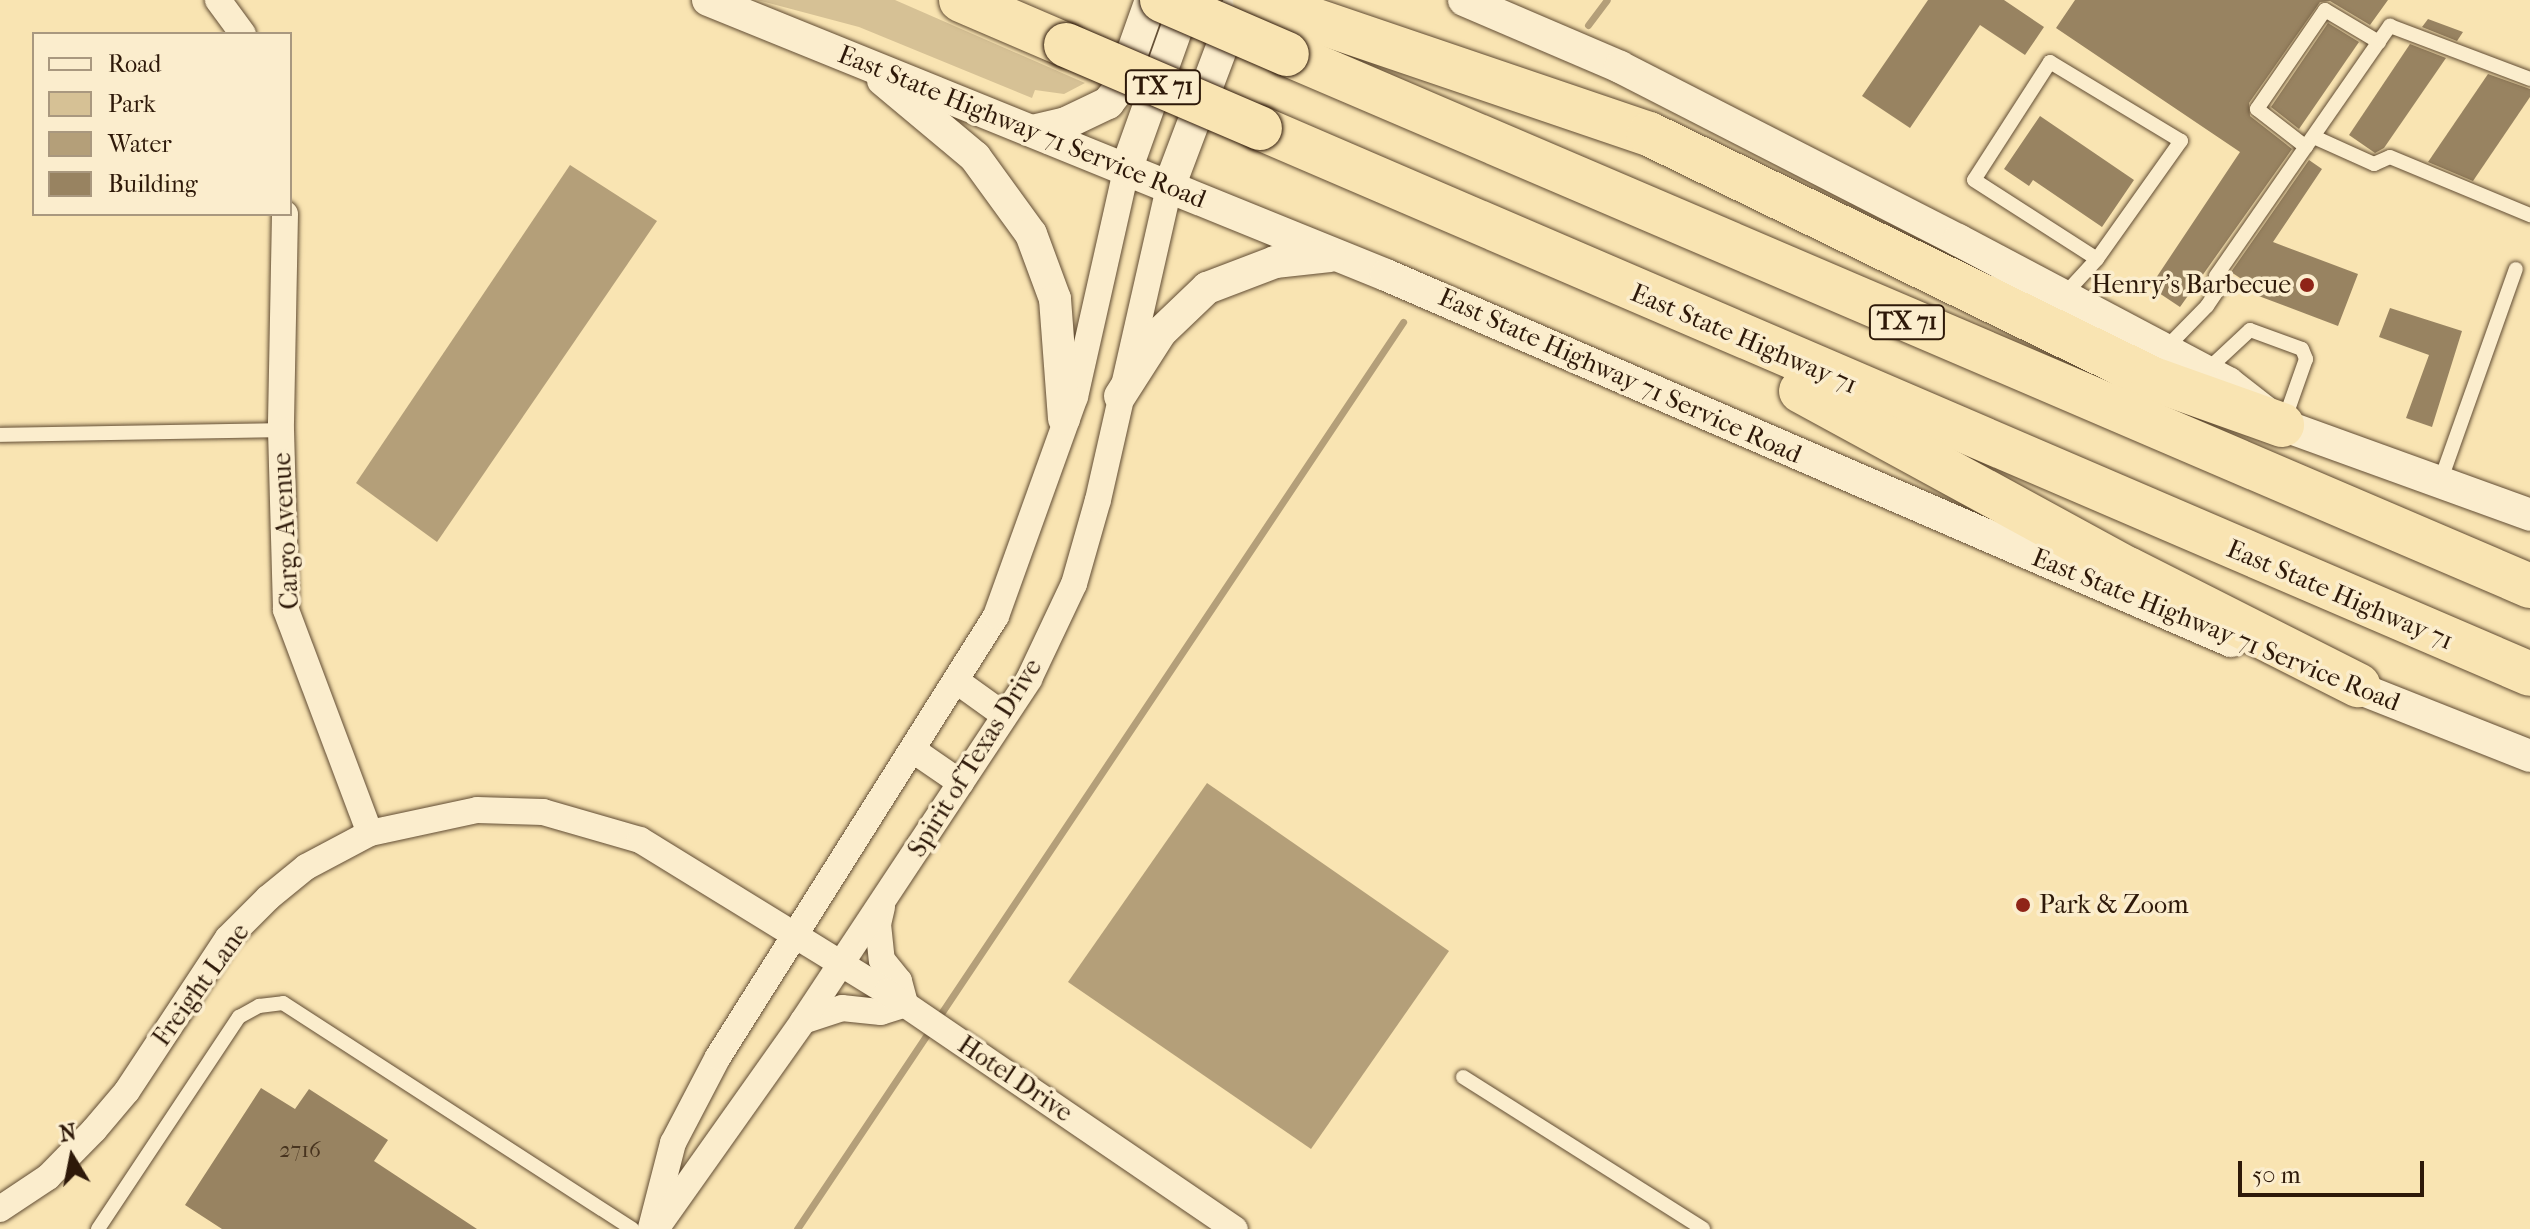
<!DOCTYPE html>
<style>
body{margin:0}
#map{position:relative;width:2530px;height:1229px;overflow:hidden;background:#f9e4b2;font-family:"IM FELL French Canon",serif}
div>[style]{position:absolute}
.green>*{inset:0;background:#d6c195}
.water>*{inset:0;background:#b49f79}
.stream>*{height:7px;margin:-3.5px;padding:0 3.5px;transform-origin:3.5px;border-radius:3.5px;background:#b49f79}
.building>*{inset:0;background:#988361}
.roads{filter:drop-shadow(0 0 2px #614c33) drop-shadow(0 0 2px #614c33)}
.service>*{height:14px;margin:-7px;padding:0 7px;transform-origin:7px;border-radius:7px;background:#fbedcd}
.minor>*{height:26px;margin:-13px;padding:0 13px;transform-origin:13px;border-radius:13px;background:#fbedcd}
.tertiary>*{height:32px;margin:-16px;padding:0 16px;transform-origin:16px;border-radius:16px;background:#fbedcd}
.trunk>*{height:44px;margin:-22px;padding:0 22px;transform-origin:22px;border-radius:22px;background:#f9e4b2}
.bridges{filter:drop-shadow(0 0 2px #2e1909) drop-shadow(0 0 2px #2e1909)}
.trunk-bridge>*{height:44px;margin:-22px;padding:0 22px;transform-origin:22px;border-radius:22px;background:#f9e4b2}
.dots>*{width:22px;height:22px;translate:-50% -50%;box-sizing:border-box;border:4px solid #fbedcd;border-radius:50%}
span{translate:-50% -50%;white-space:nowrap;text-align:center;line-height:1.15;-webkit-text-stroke:7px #fbedcd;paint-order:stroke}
.number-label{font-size:22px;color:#48341f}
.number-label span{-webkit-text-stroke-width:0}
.shield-label span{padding:2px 6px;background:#fbedcd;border:2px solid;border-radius:6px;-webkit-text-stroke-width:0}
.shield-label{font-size:24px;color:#2e1909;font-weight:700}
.street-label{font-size:26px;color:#2e1909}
.poi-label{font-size:26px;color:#2e1909}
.right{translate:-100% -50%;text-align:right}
.left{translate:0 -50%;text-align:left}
.legend{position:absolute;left:32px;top:32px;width:260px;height:184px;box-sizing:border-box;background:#fbedcd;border:2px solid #a9987f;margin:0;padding:10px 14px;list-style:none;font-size:24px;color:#2e1909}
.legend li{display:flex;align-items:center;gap:16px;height:40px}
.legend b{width:40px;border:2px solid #a9987f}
.north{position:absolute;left:32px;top:1117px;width:80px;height:80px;-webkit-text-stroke:6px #fbedcd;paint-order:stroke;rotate:350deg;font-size:22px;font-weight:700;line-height:32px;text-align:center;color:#2e1909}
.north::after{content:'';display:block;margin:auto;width:28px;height:36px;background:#2e1909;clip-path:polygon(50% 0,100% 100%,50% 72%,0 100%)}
.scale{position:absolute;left:2238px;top:1161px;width:186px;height:36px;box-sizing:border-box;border:4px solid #2e1909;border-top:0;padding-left:10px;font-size:24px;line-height:28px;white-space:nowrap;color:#2e1909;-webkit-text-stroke:6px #fbedcd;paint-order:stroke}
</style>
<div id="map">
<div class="green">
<i style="clip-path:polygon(757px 0,895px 0,1085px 83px,1064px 94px,1035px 90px,1032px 98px,859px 27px)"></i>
</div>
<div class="water">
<i style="clip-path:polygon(570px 165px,657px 221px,437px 542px,356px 483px)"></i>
<i style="clip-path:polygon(1207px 783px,1449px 951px,1311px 1149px,1068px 982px)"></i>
</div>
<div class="stream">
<i style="left:1588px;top:25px;width:31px;rotate:-53deg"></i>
<i style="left:797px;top:1229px;width:1091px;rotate:-56.25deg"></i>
</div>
<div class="building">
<i style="clip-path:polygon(1928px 0,2004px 0,2044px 27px,2025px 55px,1980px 25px,1910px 128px,1862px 96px)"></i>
<i style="clip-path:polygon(2075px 0,2388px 0,2370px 25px,2330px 1px,2320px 2px,2249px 103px,2250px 116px,2292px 149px,2180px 307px,2150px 287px,2240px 152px,2056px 28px)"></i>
<i style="clip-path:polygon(2428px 19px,2463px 32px,2457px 41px,2422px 27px)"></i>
<i style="clip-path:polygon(2328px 23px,2359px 42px,2299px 129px,2271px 107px)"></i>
<i style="clip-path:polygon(2410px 44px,2446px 58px,2384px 148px,2375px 153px,2349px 135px)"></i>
<i style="clip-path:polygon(2488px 74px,2530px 89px,2530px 97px,2473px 181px,2428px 162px)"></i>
<i style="clip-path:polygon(2040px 116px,2134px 180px,2102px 227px,2033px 180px,2029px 186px,2004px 169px)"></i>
<i style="clip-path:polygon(2309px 160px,2322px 169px,2273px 242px,2358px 274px,2338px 326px,2256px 295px,2258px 290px,2231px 272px)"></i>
<i style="clip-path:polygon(2390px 308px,2462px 331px,2432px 427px,2406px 418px,2429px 355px,2379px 337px)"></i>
<i style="clip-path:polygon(261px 1088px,295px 1109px,309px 1089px,388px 1140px,374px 1161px,477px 1229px,222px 1229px,185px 1205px)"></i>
</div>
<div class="roads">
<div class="service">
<i style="left:2314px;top:137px;width:66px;rotate:24.2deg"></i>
<i style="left:2374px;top:164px;width:17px;rotate:-24deg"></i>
<i style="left:2390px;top:157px;width:152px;rotate:22.5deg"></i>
<i style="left:2306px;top:147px;width:62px;rotate:-142.2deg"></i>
<i style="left:2257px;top:109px;width:120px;rotate:-55.5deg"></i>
<i style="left:2325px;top:10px;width:63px;rotate:30.7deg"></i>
<i style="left:2063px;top:296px;width:50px;rotate:-47.4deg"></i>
<i style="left:2097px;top:259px;width:145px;rotate:-54.6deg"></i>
<i style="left:2181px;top:141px;width:153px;rotate:-148.9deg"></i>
<i style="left:2050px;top:62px;width:140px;rotate:122.8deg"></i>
<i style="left:1974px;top:180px;width:146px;rotate:32.7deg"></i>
<i style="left:2165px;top:349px;width:60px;rotate:-45.7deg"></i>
<i style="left:2207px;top:306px;width:22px;rotate:-56deg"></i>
<i style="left:2219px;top:288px;width:12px;rotate:-104deg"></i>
<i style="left:2216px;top:276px;width:305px;rotate:-55.2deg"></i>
<i style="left:2390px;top:26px;width:150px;rotate:20.7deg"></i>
<i style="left:2206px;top:371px;width:60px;rotate:-43deg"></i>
<i style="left:2250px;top:330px;width:55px;rotate:20.1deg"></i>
<i style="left:2302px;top:349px;width:11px;rotate:68deg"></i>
<i style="left:2306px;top:359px;width:66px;rotate:109.5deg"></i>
<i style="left:0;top:435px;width:281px;rotate:-1deg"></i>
<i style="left:2440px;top:482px;width:226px;rotate:-70.4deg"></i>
<i style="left:1463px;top:1077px;width:284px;rotate:32.3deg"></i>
<i style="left:98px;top:1229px;width:255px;rotate:-56.4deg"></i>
<i style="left:239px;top:1017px;width:23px;rotate:-29deg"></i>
<i style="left:259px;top:1006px;width:24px;rotate:-7deg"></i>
<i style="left:283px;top:1003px;width:416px;rotate:32.9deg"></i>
</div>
<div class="minor">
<i style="left:218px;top:0;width:42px;rotate:53.7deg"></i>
<i style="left:285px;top:214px;width:216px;rotate:91.1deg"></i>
<i style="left:281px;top:430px;width:180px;rotate:88.4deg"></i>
<i style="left:286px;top:610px;width:238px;rotate:69.4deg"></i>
<i style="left:958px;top:682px;width:57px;rotate:35.7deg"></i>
<i style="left:913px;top:750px;width:58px;rotate:34.5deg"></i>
<i style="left:882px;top:907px;width:17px;rotate:103deg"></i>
<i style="left:878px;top:924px;width:36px;rotate:84deg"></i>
<i style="left:882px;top:960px;width:27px;rotate:51deg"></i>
<i style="left:899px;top:981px;width:20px;rotate:75deg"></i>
<i style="left:803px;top:1021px;width:41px;rotate:-18.4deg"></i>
<i style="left:842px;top:1008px;width:39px;rotate:6deg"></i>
<i style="left:881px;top:1012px;width:25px;rotate:-18deg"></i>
<i style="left:0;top:1209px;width:58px;rotate:-33.7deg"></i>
<i style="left:48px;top:1177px;width:66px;rotate:-45.6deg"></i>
<i style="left:94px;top:1130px;width:51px;rotate:-49.8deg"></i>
<i style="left:127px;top:1091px;width:183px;rotate:-56.6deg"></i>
<i style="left:228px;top:938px;width:57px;rotate:-45deg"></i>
<i style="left:268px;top:898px;width:49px;rotate:-39.2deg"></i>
<i style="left:306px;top:867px;width:72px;rotate:-28deg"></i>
<i style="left:370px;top:833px;width:109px;rotate:-12.1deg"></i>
<i style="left:477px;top:810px;width:66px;rotate:1.7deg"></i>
<i style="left:543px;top:812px;width:101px;rotate:16.1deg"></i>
<i style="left:640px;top:840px;width:290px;rotate:31.6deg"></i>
<i style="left:887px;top:992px;width:421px;rotate:34.3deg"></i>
<i style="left:651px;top:1228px;width:88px;rotate:-75.5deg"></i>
<i style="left:673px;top:1143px;width:97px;rotate:-62.4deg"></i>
<i style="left:718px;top:1057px;width:521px;rotate:-57.77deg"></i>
<i style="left:996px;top:616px;width:233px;rotate:-70.2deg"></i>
<i style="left:1075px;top:397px;width:233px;rotate:-77.3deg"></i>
<i style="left:656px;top:1229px;width:255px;rotate:-54.7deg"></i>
<i style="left:803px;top:1021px;width:410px;rotate:-56.5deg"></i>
<i style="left:1029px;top:679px;width:105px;rotate:-64.7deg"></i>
<i style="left:1074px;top:584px;width:87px;rotate:-74.1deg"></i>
<i style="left:1098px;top:500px;width:321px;rotate:-77.2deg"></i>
</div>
<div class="tertiary">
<i style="left:708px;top:0;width:732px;rotate:22.08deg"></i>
<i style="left:1386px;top:275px;width:921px;rotate:23.42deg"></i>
<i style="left:1464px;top:0;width:170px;rotate:23.2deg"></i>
<i style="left:1620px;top:67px;width:380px;rotate:27.1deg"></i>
<i style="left:1958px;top:240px;width:306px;rotate:27.9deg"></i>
<i style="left:2228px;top:383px;width:68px;rotate:37.9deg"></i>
<i style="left:2282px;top:425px;width:264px;rotate:19.9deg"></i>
<i style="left:883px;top:80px;width:120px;rotate:39.9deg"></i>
<i style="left:975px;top:157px;width:95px;rotate:54deg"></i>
<i style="left:1031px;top:234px;width:69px;rotate:69.7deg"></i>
<i style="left:1055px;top:299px;width:120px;rotate:85.7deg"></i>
<i style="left:1032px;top:131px;width:35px;rotate:-13deg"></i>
<i style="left:1066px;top:123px;width:47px;rotate:-25.5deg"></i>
<i style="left:1108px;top:103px;width:20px;rotate:-53deg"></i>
<i style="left:1120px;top:87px;width:92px;rotate:-70.4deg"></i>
<i style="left:1126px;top:170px;width:181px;rotate:-70.3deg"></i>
<i style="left:1169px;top:187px;width:189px;rotate:-69.3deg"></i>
<i style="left:1120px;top:396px;width:76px;rotate:-57.4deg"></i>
<i style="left:1161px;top:332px;width:64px;rotate:-43.7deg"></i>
<i style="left:1207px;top:288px;width:73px;rotate:-20.9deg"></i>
<i style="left:1275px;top:262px;width:55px;rotate:-6.2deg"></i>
<i style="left:2338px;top:680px;width:206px;rotate:21.6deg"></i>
</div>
<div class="trunk">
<i style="left:961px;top:0;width:114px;rotate:23.2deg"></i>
<i style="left:1255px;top:0;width:416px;rotate:18.8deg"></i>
<i style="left:1649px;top:134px;width:560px;rotate:25.92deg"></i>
<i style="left:2153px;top:379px;width:137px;rotate:19.6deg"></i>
<i style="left:1287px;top:54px;width:1352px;rotate:23.17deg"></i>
<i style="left:1260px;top:128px;width:1382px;rotate:23.26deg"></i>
<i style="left:1801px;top:391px;width:372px;rotate:28.6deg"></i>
<i style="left:2128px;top:569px;width:258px;rotate:26.8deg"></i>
</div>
</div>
<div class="bridges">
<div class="trunk-bridge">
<i style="left:1162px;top:0;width:136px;rotate:23.4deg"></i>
<i style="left:1066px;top:45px;width:211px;rotate:23.2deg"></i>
</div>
</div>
<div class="dots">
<i style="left:2307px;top:285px;background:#8f2418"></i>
<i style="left:2023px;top:905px;background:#8f2418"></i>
</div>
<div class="number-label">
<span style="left:300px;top:1151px">2716</span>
</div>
<div class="shield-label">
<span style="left:1163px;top:87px">TX 71</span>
<span style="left:1907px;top:322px">TX 71</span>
</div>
<div class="street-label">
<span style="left:1022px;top:127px;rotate:22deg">East State Highway 71 Service Road</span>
<span style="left:1744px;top:339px;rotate:23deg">East State Highway 71</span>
<span style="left:1620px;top:376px;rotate:24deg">East State Highway 71 Service Road</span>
<span style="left:286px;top:531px;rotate:-93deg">Cargo Avenue</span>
<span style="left:2340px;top:595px;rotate:23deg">East State Highway 71</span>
<span style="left:2216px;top:630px;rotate:22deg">East State Highway 71 Service Road</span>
<span style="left:975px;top:758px;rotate:-58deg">Spirit of Texas Drive</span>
<span style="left:201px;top:985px;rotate:-54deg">Freight Lane</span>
<span style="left:1015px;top:1079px;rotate:34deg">Hotel Drive</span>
</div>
<div class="poi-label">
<span class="right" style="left:2291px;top:285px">Henry's Barbecue</span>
<span class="left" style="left:2039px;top:905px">Park &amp; Zoom</span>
</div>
<ul class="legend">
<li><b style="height:10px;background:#fbedcd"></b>Road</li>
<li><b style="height:22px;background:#d6c195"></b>Park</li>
<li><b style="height:22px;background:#b49f79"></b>Water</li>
<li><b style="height:22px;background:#988361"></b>Building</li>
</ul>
<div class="north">N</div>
<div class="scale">50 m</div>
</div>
